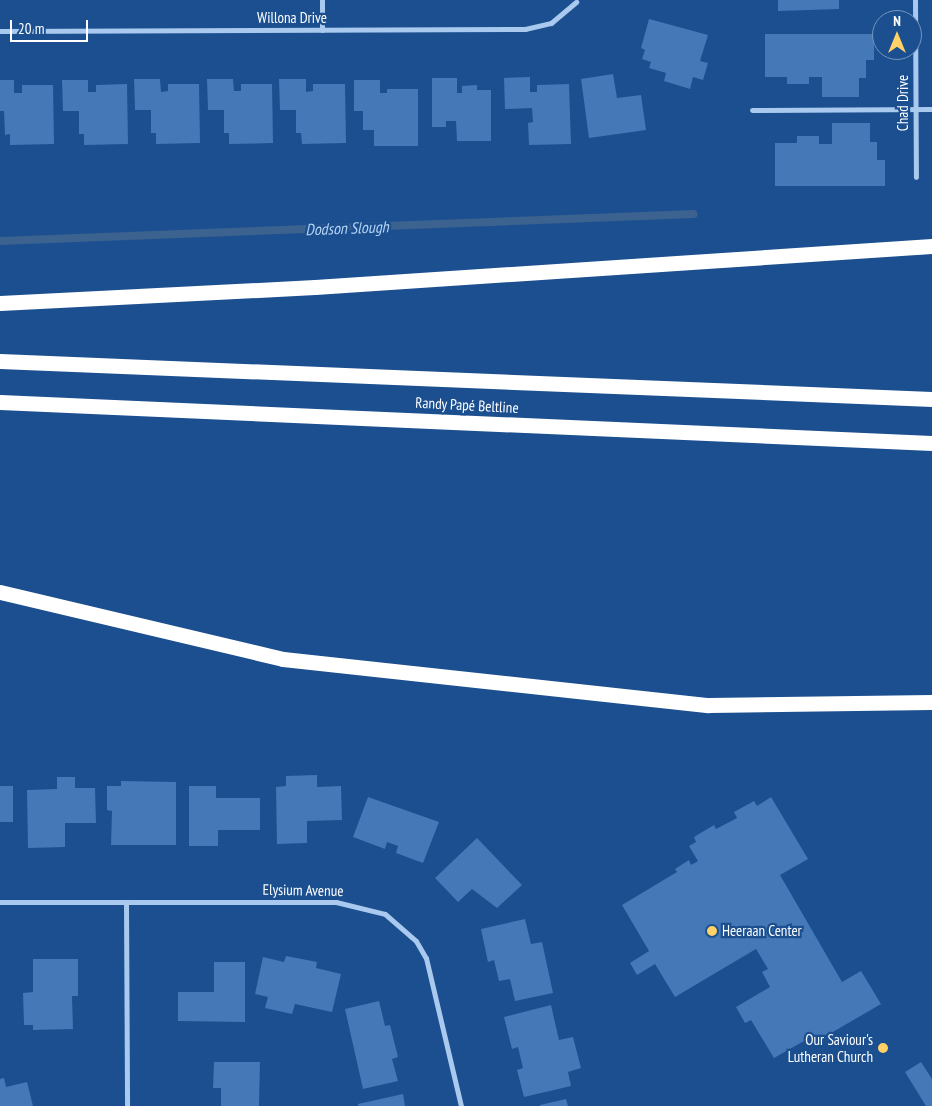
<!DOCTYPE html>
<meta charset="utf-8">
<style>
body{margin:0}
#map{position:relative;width:932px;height:1106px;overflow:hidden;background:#1b4f8f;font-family:"PT Sans Narrow",sans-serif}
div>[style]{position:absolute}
.stream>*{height:8px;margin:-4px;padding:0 4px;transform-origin:4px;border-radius:4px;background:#3c6290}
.building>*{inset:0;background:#4478b7}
.street>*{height:5px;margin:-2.5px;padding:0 2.5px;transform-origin:2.5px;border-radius:2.5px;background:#a9c9ee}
.highway>*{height:15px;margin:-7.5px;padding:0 7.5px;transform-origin:7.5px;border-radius:7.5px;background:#fff}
.dots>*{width:14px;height:14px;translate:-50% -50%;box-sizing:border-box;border:2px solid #1b4f8f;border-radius:50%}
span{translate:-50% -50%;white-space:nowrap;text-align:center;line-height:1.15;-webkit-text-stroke:4.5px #1b4f8f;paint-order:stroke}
.street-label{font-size:15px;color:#fff}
.poi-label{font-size:15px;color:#fff}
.left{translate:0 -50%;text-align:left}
.right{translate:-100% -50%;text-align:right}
.water-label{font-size:16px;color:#b5d3f5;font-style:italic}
.north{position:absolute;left:872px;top:10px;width:50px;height:50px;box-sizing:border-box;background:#1b4f8f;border:1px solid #7695bc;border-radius:50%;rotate:0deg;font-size:14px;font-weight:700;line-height:20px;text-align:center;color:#fff}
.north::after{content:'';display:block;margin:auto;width:18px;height:22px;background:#ffd166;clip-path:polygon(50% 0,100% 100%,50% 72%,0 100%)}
.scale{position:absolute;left:10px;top:20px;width:78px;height:22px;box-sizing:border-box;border:2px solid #fff;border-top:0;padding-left:6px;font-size:15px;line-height:18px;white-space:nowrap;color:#fff;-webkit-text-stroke:4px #1b4f8f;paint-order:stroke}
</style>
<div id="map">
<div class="stream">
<i style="left:0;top:241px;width:694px;rotate:-2.23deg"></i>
</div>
<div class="building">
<i style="clip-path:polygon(778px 0,839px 0,839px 9px,778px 11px)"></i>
<i style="clip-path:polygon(649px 19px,708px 35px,700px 61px,708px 63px,703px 80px,693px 77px,690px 89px,664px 81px,666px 73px,649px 68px,651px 62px,642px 59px,645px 50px,641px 48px)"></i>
<i style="clip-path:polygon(765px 34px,874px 34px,874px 60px,866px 60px,866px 78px,859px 78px,859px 97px,822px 97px,822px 77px,809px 77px,809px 84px,787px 84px,787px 77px,765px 77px)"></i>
<i style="clip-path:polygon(613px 74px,617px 98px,641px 95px,646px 130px,589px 138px,581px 79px)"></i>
<i style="clip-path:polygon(530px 77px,530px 92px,537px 92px,537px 85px,569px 84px,571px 144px,529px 145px,528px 123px,533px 122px,532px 108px,505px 109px,504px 78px)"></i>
<i style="clip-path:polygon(432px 78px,457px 78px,457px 93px,462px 93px,462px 86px,477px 85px,477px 90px,491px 90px,491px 141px,457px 141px,456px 121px,446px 121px,446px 127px,432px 127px)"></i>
<i style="clip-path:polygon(134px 79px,160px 79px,161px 92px,168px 91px,168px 84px,199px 84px,200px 143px,156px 144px,156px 133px,151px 133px,151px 110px,135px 110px)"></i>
<i style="clip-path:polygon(207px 79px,233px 79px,234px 91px,241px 91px,241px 84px,272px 84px,273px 143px,229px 144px,229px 133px,224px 133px,224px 110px,208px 110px)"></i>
<i style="clip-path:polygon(279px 79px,306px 79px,306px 92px,313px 91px,313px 84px,345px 84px,346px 143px,302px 144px,301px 133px,296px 133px,296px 110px,280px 110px)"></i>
<i style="clip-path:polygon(0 80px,14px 80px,14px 93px,22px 93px,22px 85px,53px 85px,54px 144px,10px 145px,10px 134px,5px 135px,4px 111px,0 111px)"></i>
<i style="clip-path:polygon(62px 80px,88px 80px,88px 92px,96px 92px,96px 85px,127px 84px,128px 144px,84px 145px,84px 134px,79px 134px,79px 111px,63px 111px)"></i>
<i style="clip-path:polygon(354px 80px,380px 80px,380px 93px,387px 93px,387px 89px,418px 89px,418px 146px,374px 146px,374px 130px,363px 130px,363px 111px,354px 111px)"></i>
<i style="clip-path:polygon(832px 123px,870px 123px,870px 142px,877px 142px,877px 160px,885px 160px,885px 186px,775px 186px,775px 143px,797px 143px,797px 136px,819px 136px,819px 144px,832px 144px)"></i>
<i style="clip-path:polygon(317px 775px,317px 787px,341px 786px,342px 820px,307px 821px,307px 843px,277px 844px,276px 787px,286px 786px,286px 776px)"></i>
<i style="clip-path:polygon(57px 777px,75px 777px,75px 788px,95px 788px,96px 823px,65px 823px,65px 847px,28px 848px,27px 790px,57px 789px)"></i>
<i style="clip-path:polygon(121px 781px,176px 782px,176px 845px,111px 845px,112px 811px,107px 810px,107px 786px,121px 786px)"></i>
<i style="clip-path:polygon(0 786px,13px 786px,13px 822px,0 822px)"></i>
<i style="clip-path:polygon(189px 786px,216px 786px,216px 798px,260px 798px,260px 830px,218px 830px,218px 846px,189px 846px)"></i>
<i style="clip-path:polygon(368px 797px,439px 822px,423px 863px,396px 853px,398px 846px,387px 842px,385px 849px,353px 837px)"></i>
<i style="clip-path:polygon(771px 797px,808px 859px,780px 875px,842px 982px,861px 971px,881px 1004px,807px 1047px,804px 1041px,774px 1058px,751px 1020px,745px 1023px,736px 1007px,770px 987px,762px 972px,768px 969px,756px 949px,675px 997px,655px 964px,637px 975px,630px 963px,649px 951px,622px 905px,677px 872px,675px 869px,689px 860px,691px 865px,698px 861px,689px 846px,696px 842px,694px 837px,714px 825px,716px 829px,737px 818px,734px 812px,754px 801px,757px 806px)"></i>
<i style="clip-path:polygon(477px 838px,522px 885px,497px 908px,472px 889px,458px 902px,435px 878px)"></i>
<i style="clip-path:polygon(525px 919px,531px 944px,542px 942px,553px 993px,515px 1001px,510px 979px,499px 981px,494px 960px,488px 962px,481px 929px)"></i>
<i style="clip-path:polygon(286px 956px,317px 962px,316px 968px,341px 974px,332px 1012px,295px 1004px,292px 1014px,265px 1008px,268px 997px,255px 994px,263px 957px,284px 962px)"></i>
<i style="clip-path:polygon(33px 959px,78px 959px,78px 996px,72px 996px,73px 1029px,33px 1030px,33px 1025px,24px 1025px,23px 993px,33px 992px)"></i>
<i style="clip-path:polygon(214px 962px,245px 962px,245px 1022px,178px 1021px,178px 992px,214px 992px)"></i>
<i style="clip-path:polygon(379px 1001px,385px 1026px,390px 1025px,398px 1057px,392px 1059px,398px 1081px,363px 1089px,345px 1009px)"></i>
<i style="clip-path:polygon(551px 1005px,559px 1040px,573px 1037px,581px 1068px,568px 1072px,571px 1086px,524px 1097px,517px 1070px,523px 1068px,518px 1047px,512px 1049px,504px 1017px)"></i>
<i style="clip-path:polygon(214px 1062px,260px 1062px,259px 1106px,221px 1106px,221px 1088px,213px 1088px)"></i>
<i style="clip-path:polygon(921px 1062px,932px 1079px,932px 1106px,926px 1106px,905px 1072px)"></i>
<i style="clip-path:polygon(4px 1078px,6px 1087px,27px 1082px,33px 1106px,0 1106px,0 1079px)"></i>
<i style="clip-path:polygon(403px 1094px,405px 1106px,358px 1106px,358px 1104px)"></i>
<i style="clip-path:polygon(566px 1099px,568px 1106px,540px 1106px,540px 1105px)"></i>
</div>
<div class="street">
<i style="left:322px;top:0;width:30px;rotate:90deg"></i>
<i style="left:915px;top:0;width:177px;rotate:89.7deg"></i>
<i style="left:0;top:31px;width:525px;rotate:-0.22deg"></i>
<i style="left:525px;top:29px;width:27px;rotate:-13deg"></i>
<i style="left:551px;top:23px;width:33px;rotate:-40deg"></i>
<i style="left:752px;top:110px;width:180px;rotate:-0.3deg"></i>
<i style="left:0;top:902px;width:336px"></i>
<i style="left:336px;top:902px;width:50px;rotate:13.8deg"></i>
<i style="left:385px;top:914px;width:41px;rotate:41.1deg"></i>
<i style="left:416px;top:941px;width:20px;rotate:60deg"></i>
<i style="left:426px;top:958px;width:152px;rotate:76.7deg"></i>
<i style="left:126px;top:902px;width:204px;rotate:89.7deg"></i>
</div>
<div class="highway">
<i style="left:0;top:303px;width:315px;rotate:-2.9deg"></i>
<i style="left:315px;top:287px;width:618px;rotate:-3.8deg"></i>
<i style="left:0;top:361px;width:933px;rotate:2.33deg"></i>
<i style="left:0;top:402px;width:933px;rotate:2.52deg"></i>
<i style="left:0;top:592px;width:291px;rotate:13.3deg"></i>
<i style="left:283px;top:659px;width:428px;rotate:6.2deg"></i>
<i style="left:709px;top:705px;width:223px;rotate:-0.8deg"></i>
</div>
<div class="dots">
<i style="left:712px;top:931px;background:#ffd166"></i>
<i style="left:883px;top:1048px;background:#ffd166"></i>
</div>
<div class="street-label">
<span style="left:292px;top:18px">Willona Drive</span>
<span style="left:903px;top:103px;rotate:-90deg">Chad Drive</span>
<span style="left:467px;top:405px;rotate:3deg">Randy Papé Beltline</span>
<span style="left:303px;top:890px;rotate:1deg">Elysium Avenue</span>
</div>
<div class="poi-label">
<span class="left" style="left:722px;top:931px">Heeraan Center</span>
<span class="right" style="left:873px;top:1048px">Our Saviour's<br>Lutheran Church</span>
</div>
<div class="water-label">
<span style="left:347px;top:228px;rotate:-2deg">Dodson Slough</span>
</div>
<div class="north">N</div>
<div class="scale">20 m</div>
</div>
